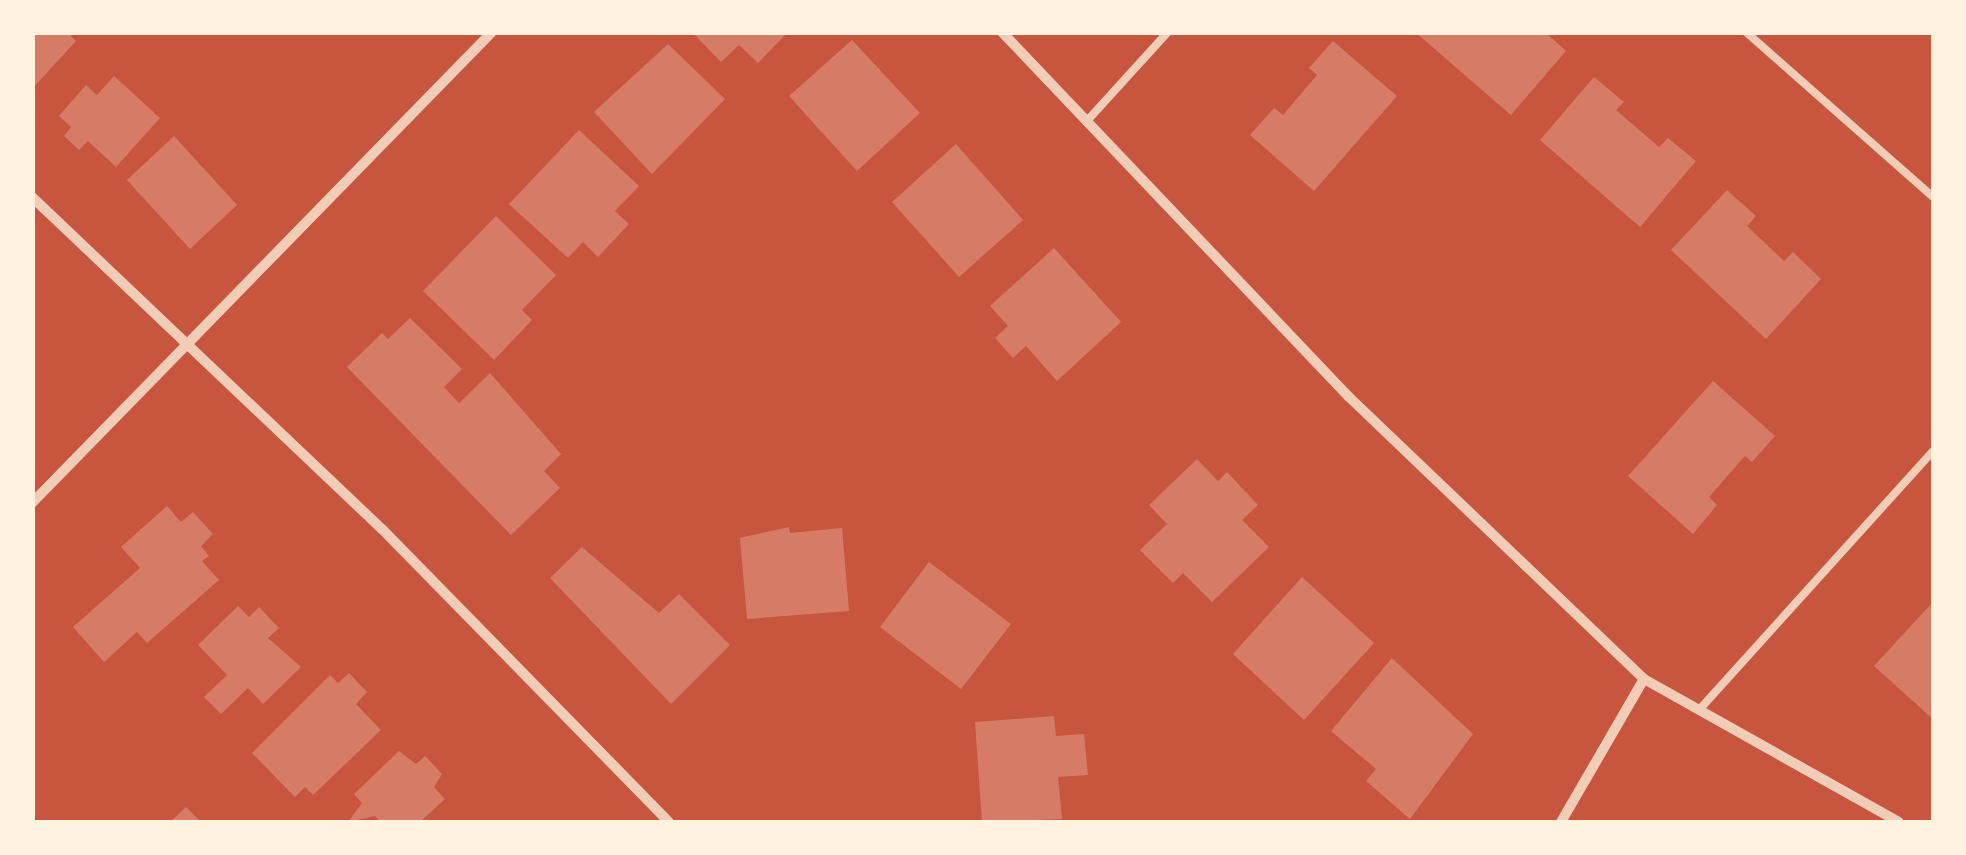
<!DOCTYPE html>
<style>
body{margin:0}
#map{position:relative;width:1966px;height:855px;overflow:hidden;background:#c8553d;font-family:"Noto Sans",sans-serif}
div>[style]{position:absolute}
.building>*{inset:0;background:#d67c66}
.service>*{height:8px;margin:-4px;padding:0 4px;transform-origin:4px;border-radius:4px;background:#f1ccb7}
.minor>*{height:10px;margin:-5px;padding:0 5px;transform-origin:5px;border-radius:5px;background:#f1ccb7}
span{translate:-50% -50%;white-space:nowrap;text-align:center;line-height:1.15;-webkit-text-stroke:8px #fff3e0;paint-order:stroke}
.frame{position:absolute;inset:0;border:35px solid #fff3e0;pointer-events:none}
</style>
<div id="map">
<div class="building">
<i style="clip-path:polygon(32px 32px,67px 32px,76px 41px,32px 89px)"></i>
<i style="clip-path:polygon(692px 32px,788px 32px,758px 63px,739px 45px,721px 62px)"></i>
<i style="clip-path:polygon(1415px 32px,1545px 32px,1566px 51px,1511px 115px)"></i>
<i style="clip-path:polygon(852px 40px,920px 113px,857px 171px,789px 96px)"></i>
<i style="clip-path:polygon(1333px 41px,1397px 96px,1314px 191px,1250px 135px,1274px 108px,1283px 115px,1317px 75px,1309px 68px)"></i>
<i style="clip-path:polygon(668px 44px,725px 99px,652px 174px,594px 112px)"></i>
<i style="clip-path:polygon(114px 76px,160px 118px,116px 167px,88px 141px,79px 150px,64px 136px,71px 127px,59px 116px,86px 85px,97px 95px)"></i>
<i style="clip-path:polygon(1594px 77px,1624px 102px,1616px 110px,1659px 147px,1668px 138px,1696px 161px,1640px 227px,1540px 140px)"></i>
<i style="clip-path:polygon(579px 130px,639px 186px,615px 211px,629px 224px,598px 257px,583px 242px,568px 258px,509px 204px)"></i>
<i style="clip-path:polygon(174px 136px,237px 205px,190px 249px,127px 180px)"></i>
<i style="clip-path:polygon(956px 144px,1023px 220px,959px 277px,892px 202px)"></i>
<i style="clip-path:polygon(1727px 190px,1756px 216px,1747px 226px,1784px 261px,1793px 252px,1821px 279px,1766px 339px,1671px 250px)"></i>
<i style="clip-path:polygon(496px 216px,556px 275px,522px 310px,532px 320px,494px 360px,423px 291px)"></i>
<i style="clip-path:polygon(1054px 248px,1121px 322px,1057px 381px,1026px 346px,1013px 358px,995px 338px,1008px 326px,990px 306px)"></i>
<i style="clip-path:polygon(410px 318px,462px 369px,444px 387px,459px 403px,490px 373px,561px 454px,544px 471px,560px 488px,511px 535px,347px 367px,382px 333px,388px 339px)"></i>
<i style="clip-path:polygon(1713px 381px,1775px 436px,1752px 462px,1745px 456px,1709px 497px,1717px 505px,1693px 534px,1628px 476px)"></i>
<i style="clip-path:polygon(1197px 459px,1218px 481px,1227px 472px,1258px 505px,1242px 520px,1269px 547px,1212px 602px,1183px 573px,1173px 583px,1140px 550px,1167px 524px,1149px 505px)"></i>
<i style="clip-path:polygon(167px 506px,181px 522px,193px 512px,213px 534px,201px 546px,209px 556px,202px 561px,219px 580px,147px 643px,137px 632px,104px 662px,73px 627px,140px 568px,121px 547px)"></i>
<i style="clip-path:polygon(789px 527px,790px 533px,842px 528px,849px 611px,747px 619px,740px 538px)"></i>
<i style="clip-path:polygon(582px 547px,659px 613px,679px 594px,730px 645px,671px 704px,550px 578px)"></i>
<i style="clip-path:polygon(929px 562px,1011px 624px,961px 689px,880px 627px)"></i>
<i style="clip-path:polygon(1302px 577px,1374px 643px,1304px 720px,1233px 654px)"></i>
<i style="clip-path:polygon(1931px 604px,1934px 607px,1934px 720px,1874px 666px)"></i>
<i style="clip-path:polygon(238px 606px,249px 617px,259px 607px,279px 628px,268px 638px,301px 667px,263px 704px,248px 688px,221px 714px,204px 697px,227px 675px,198px 645px)"></i>
<i style="clip-path:polygon(1392px 658px,1473px 734px,1410px 819px,1366px 781px,1376px 769px,1331px 731px)"></i>
<i style="clip-path:polygon(349px 673px,367px 692px,356px 704px,381px 730px,313px 795px,305px 787px,295px 797px,252px 753px,330px 675px,338px 683px)"></i>
<i style="clip-path:polygon(1054px 716px,1056px 736px,1084px 734px,1088px 775px,1058px 777px,1062px 819px,982px 822px,975px 722px)"></i>
<i style="clip-path:polygon(399px 751px,416px 764px,425px 756px,442px 774px,434px 787px,445px 799px,420px 822px,381px 822px,375px 816px,348px 822px,362px 803px,354px 794px)"></i>
<i style="clip-path:polygon(186px 807px,201px 822px,170px 822px)"></i>
</div>
<div class="service">
<i style="left:1746px;top:32px;width:251px;rotate:41.4deg"></i>
<i style="left:1086px;top:122px;width:122px;rotate:-47.7deg"></i>
<i style="left:1699px;top:710px;width:350px;rotate:-47.9deg"></i>
</div>
<div class="minor">
<i style="left:1002px;top:32px;width:502px;rotate:46.45deg"></i>
<i style="left:1348px;top:396px;width:410px;rotate:43.7deg"></i>
<i style="left:1644px;top:679px;width:292px;rotate:29.3deg"></i>
<i style="left:32px;top:197px;width:482px;rotate:43.5deg"></i>
<i style="left:382px;top:529px;width:410px;rotate:45.6deg"></i>
<i style="left:32px;top:503px;width:658px;rotate:-45.68deg"></i>
<i style="left:1561px;top:822px;width:165px;rotate:-59.9deg"></i>
</div>
<div class="frame"></div>
</div>
